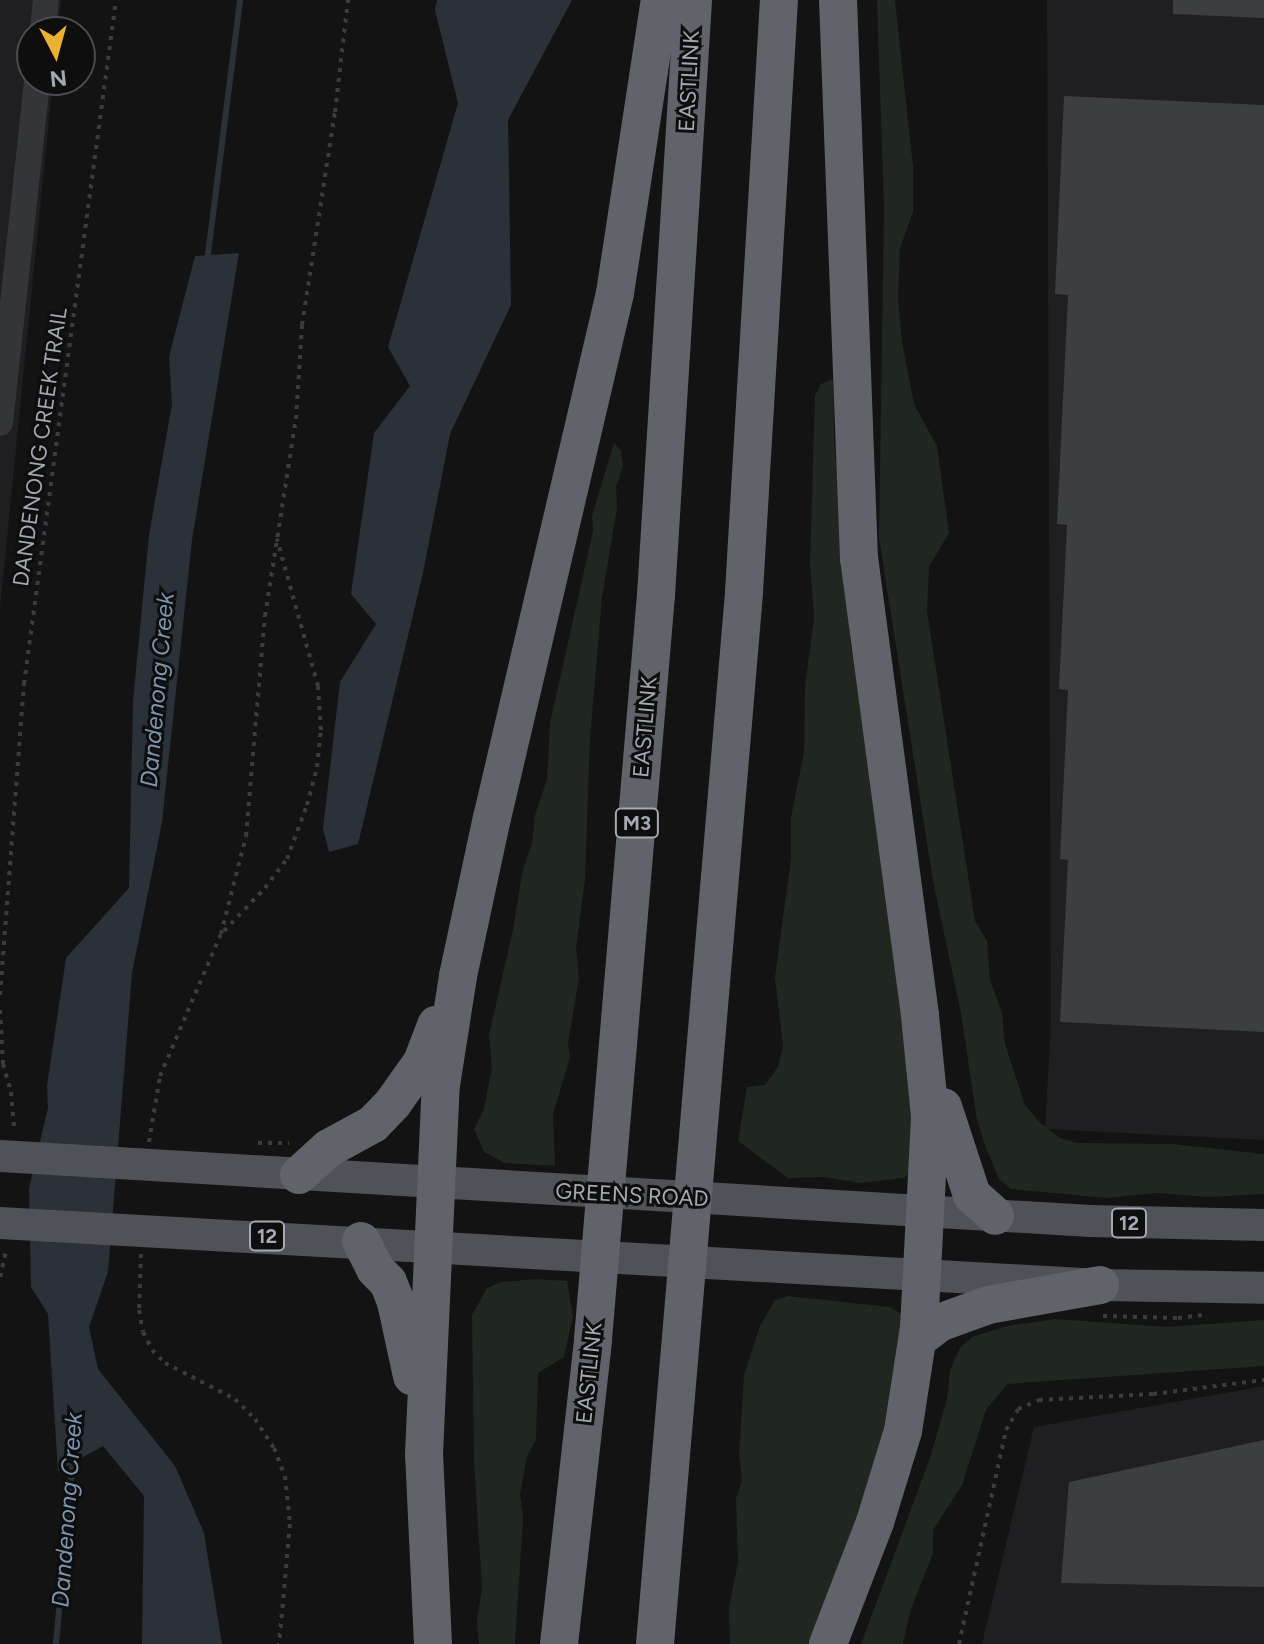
<!DOCTYPE html>
<style>
body{margin:0}
#map{position:relative;width:1264px;height:1644px;overflow:hidden;background:#131314;font-family:Figtree,sans-serif}
div>[style]{position:absolute}
.built>*{inset:0;background:#1f1f21}
.green>*{inset:0;background:#1f2720}
.water>*{inset:0;background:#2a3138}
.stream>*{height:6px;margin:-3px;padding:0 3px;transform-origin:3px;border-radius:3px;background:#2a3138}
.building>*{inset:0;background:#3d3e41}
.path>*{height:4px;margin-top:-2px;transform-origin:0;background:repeating-linear-gradient(90deg,#3a3c40 0 4px,transparent 0 10px)}
.minor>*{height:26px;margin:-13px;padding:0 13px;transform-origin:13px;border-radius:13px;background:#343539}
.major>*{height:32px;margin:-16px;padding:0 16px;transform-origin:16px;border-radius:16px;background:#505258}
.highway>*{height:38px;margin:-19px;padding:0 19px;transform-origin:19px;border-radius:19px;background:#60636a}
span{translate:-50% -50%;white-space:nowrap;text-align:center;line-height:1.15;-webkit-text-stroke:6px #0e0e0f;paint-order:stroke}
.shield-label span{padding:2px 6px;background:#0e0e0f;border:2px solid;border-radius:6px;-webkit-text-stroke-width:0}
.shield-label{font-size:20px;color:#a5a9b4;font-weight:700}
.street-label{font-size:22px;color:#a5a9b4}
.water-label{font-size:24px;color:#7c96af;font-style:italic}
.north{position:absolute;left:16px;top:16px;width:80px;height:80px;box-sizing:border-box;background:#0e0e0f;border:2px solid #4a4c51;border-radius:50%;rotate:174deg;font-size:22px;font-weight:700;line-height:32px;text-align:center;color:#a5a9b4}
.north::after{content:'';display:block;margin:auto;width:28px;height:36px;background:#ecb133;clip-path:polygon(50% 0,100% 100%,50% 72%,0 100%)}
</style>
<div id="map">
<div class="built">
<i style="clip-path:polygon(0 0,61px 0,58px 32px,32px 32px,32px 80px,53px 80px,0 608px)"></i>
<i style="clip-path:polygon(1047px 0,1264px 0,1264px 1140px,1045px 1129px,1051px 1023px)"></i>
<i style="clip-path:polygon(1264px 1386px,1264px 1644px,982px 1644px,1034px 1427px)"></i>
</div>
<div class="green">
<i style="clip-path:polygon(877px 0,895px 0,913px 167px,913px 212px,900px 248px,898px 298px,902px 342px,914px 404px,937px 446px,949px 533px,929px 567px,927px 611px,975px 921px,987px 941px,990px 980px,1002px 1013px,1005px 1044px,1025px 1105px,1039px 1122px,1060px 1138px,1077px 1143px,1173px 1144px,1264px 1154px,1264px 1194px,1207px 1197px,1157px 1193px,1107px 1198px,1011px 1189px,999px 1179px,986px 1148px,977px 1120px,961px 1013px,933px 881px,879px 538px,884px 208px)"></i>
<i style="clip-path:polygon(833px 379px,834px 440px,851px 647px,865px 711px,903px 998px,915px 1167px,904px 1178px,860px 1183px,824px 1177px,788px 1178px,738px 1141px,747px 1087px,765px 1085px,778px 1067px,783px 1046px,775px 977px,791px 858px,791px 817px,804px 752px,805px 687px,814px 617px,810px 563px,815px 396px,821px 384px)"></i>
<i style="clip-path:polygon(614px 443px,621px 451px,623px 466px,616px 487px,617px 508px,602px 598px,590px 738px,585px 880px,576px 948px,579px 978px,568px 1043px,570px 1057px,553px 1114px,555px 1166px,505px 1163px,484px 1152px,474px 1129px,484px 1109px,492px 1067px,489px 1035px,513px 930px,522px 873px,532px 843px,535px 815px,547px 779px,550px 723px,593px 531px,592px 516px)"></i>
<i style="clip-path:polygon(536px 1279px,567px 1281px,573px 1316px,564px 1357px,538px 1373px,536px 1440px,527px 1456px,520px 1495px,523px 1518px,515px 1644px,479px 1644px,477px 1622px,482px 1587px,474px 1462px,472px 1315px,487px 1288px,501px 1282px)"></i>
<i style="clip-path:polygon(788px 1296px,890px 1307px,900px 1313px,907px 1330px,902px 1406px,812px 1644px,730px 1644px,729px 1608px,738px 1562px,736px 1499px,742px 1480px,739px 1454px,744px 1375px,760px 1326px,775px 1300px)"></i>
<i style="clip-path:polygon(1056px 1319px,1167px 1327px,1264px 1320px,1264px 1366px,1007px 1384px,986px 1410px,962px 1485px,933px 1530px,933px 1553px,910px 1612px,903px 1644px,861px 1644px,930px 1458px,947px 1399px,950px 1370px,960px 1348px,972px 1337px,1007px 1326px)"></i>
</div>
<div class="water">
<i style="clip-path:polygon(437px 0,572px 0,508px 120px,511px 305px,450px 434px,423px 573px,358px 844px,329px 852px,323px 829px,340px 682px,376px 624px,351px 594px,374px 433px,410px 386px,388px 347px,458px 103px,435px 10px)"></i>
<i style="clip-path:polygon(239px 253px,192px 540px,162px 822px,132px 973px,108px 1272px,89px 1327px,98px 1369px,175px 1466px,204px 1533px,222px 1644px,142px 1644px,144px 1496px,103px 1446px,58px 1471px,48px 1314px,31px 1287px,29px 1188px,48px 1108px,47px 1086px,66px 958px,129px 888px,133px 701px,149px 535px,172px 404px,169px 357px,195px 256px)"></i>
</div>
<div class="stream">
<i style="left:207px;top:262px;width:264px;rotate:-82.8deg"></i>
<i style="left:56px;top:1644px;width:189px;rotate:-84.8deg"></i>
</div>
<div class="building">
<i style="clip-path:polygon(1173px 0,1264px 0,1264px 18px,1173px 14px)"></i>
<i style="clip-path:polygon(1064px 96px,1264px 105px,1264px 1032px,1060px 1022px,1068px 860px,1060px 859px,1068px 690px,1059px 689px,1067px 525px,1057px 524px,1068px 295px,1055px 294px)"></i>
<i style="clip-path:polygon(1264px 1440px,1264px 1587px,1061px 1583px,1069px 1482px)"></i>
</div>
<div class="path">
<i style="left:224px;top:931px;width:59px;rotate:-46.4deg"></i>
<i style="left:265px;top:888px;width:36px;rotate:-53deg"></i>
<i style="left:287px;top:859px;width:58px;rotate:-69.7deg"></i>
<i style="left:307px;top:805px;width:39px;rotate:-75deg"></i>
<i style="left:317px;top:767px;width:37px;rotate:-84deg"></i>
<i style="left:321px;top:730px;width:44px;rotate:-93.9deg"></i>
<i style="left:318px;top:686px;width:153px;rotate:-105.6deg"></i>
<i style="left:0;top:995px;width:312px;rotate:-85.6deg"></i>
<i style="left:24px;top:684px;width:690px;rotate:-82.34deg"></i>
<i style="left:0;top:1010px;width:54px;rotate:86.8deg"></i>
<i style="left:3px;top:1064px;width:29px;rotate:74deg"></i>
<i style="left:11px;top:1092px;width:38px;rotate:85deg"></i>
<i style="left:149px;top:1142px;width:67px;rotate:-80.5deg"></i>
<i style="left:160px;top:1076px;width:155px;rotate:-66.8deg"></i>
<i style="left:221px;top:934px;width:101px;rotate:-75.7deg"></i>
<i style="left:246px;top:836px;width:221px;rotate:-85.1deg"></i>
<i style="left:265px;top:616px;width:199px;rotate:-81.1deg"></i>
<i style="left:296px;top:419px;width:94px;rotate:-86.3deg"></i>
<i style="left:302px;top:325px;width:216px;rotate:-81.2deg"></i>
<i style="left:335px;top:112px;width:113px;rotate:-83.4deg"></i>
<i style="left:258px;top:1143px;width:31px"></i>
<i style="left:141px;top:1254px;width:56px;rotate:92deg"></i>
<i style="left:139px;top:1310px;width:22px;rotate:80deg"></i>
<i style="left:143px;top:1332px;width:20px;rotate:63deg"></i>
<i style="left:152px;top:1350px;width:18px;rotate:45deg"></i>
<i style="left:165px;top:1363px;width:79px;rotate:27.2deg"></i>
<i style="left:235px;top:1399px;width:28px;rotate:45deg"></i>
<i style="left:255px;top:1419px;width:35px;rotate:57deg"></i>
<i style="left:274px;top:1448px;width:30px;rotate:69deg"></i>
<i style="left:285px;top:1476px;width:48px;rotate:84.1deg"></i>
<i style="left:290px;top:1524px;width:121px;rotate:95.2deg"></i>
<i style="left:0;top:1277px;width:28px;rotate:-77deg"></i>
<i style="left:1103px;top:1316px;width:75px;rotate:1.5deg"></i>
<i style="left:1178px;top:1318px;width:24px;rotate:-7deg"></i>
<i style="left:959px;top:1644px;width:219px;rotate:-77.6deg"></i>
<i style="left:1006px;top:1430px;width:24px;rotate:-60deg"></i>
<i style="left:1018px;top:1409px;width:23px;rotate:-23deg"></i>
<i style="left:1039px;top:1400px;width:114px;rotate:-3deg"></i>
<i style="left:1153px;top:1394px;width:112px;rotate:-7.2deg"></i>
</div>
<div class="minor">
<i style="left:43px;top:32px;width:32px;rotate:-85deg"></i>
<i style="left:0;top:423px;width:345px;rotate:-83.8deg"></i>
</div>
<div class="major">
<i style="left:0;top:1156px;width:1092px;rotate:3.41deg"></i>
<i style="left:1090px;top:1221px;width:174px;rotate:1.3deg"></i>
<i style="left:0;top:1223px;width:1102px;rotate:3.23deg"></i>
<i style="left:1100px;top:1285px;width:164px;rotate:1deg"></i>
</div>
<div class="highway">
<i style="left:943px;top:1107px;width:93px;rotate:71.8deg"></i>
<i style="left:972px;top:1195px;width:31px;rotate:42deg"></i>
<i style="left:299px;top:1175px;width:40px;rotate:-42deg"></i>
<i style="left:329px;top:1148px;width:50px;rotate:-28.6deg"></i>
<i style="left:373px;top:1124px;width:29px;rotate:-46deg"></i>
<i style="left:393px;top:1103px;width:50px;rotate:-54.7deg"></i>
<i style="left:422px;top:1062px;width:40px;rotate:-69deg"></i>
<i style="left:361px;top:1241px;width:31px;rotate:63deg"></i>
<i style="left:375px;top:1269px;width:18px;rotate:45deg"></i>
<i style="left:388px;top:1282px;width:22px;rotate:68deg"></i>
<i style="left:396px;top:1302px;width:76px;rotate:77.8deg"></i>
<i style="left:918px;top:1339px;width:26px;rotate:-37deg"></i>
<i style="left:939px;top:1323px;width:52px;rotate:-20.2deg"></i>
<i style="left:988px;top:1305px;width:114px;rotate:-10.1deg"></i>
<i style="left:433px;top:1644px;width:190px;rotate:-92.7deg"></i>
<i style="left:424px;top:1454px;width:369px;rotate:-87.4deg"></i>
<i style="left:441px;top:1085px;width:110px;rotate:-81.1deg"></i>
<i style="left:458px;top:976px;width:162px;rotate:-77.9deg"></i>
<i style="left:492px;top:818px;width:539px;rotate:-76.81deg"></i>
<i style="left:615px;top:293px;width:296px;rotate:-81.3deg"></i>
<i style="left:559px;top:1644px;width:307px;rotate:-83.6deg"></i>
<i style="left:593px;top:1339px;width:747px;rotate:-85.16deg"></i>
<i style="left:656px;top:595px;width:596px;rotate:-86.44deg"></i>
<i style="left:655px;top:1644px;width:1056px;rotate:-85.16deg"></i>
<i style="left:744px;top:592px;width:593px;rotate:-86.62deg"></i>
<i style="left:828px;top:1644px;width:131px;rotate:-68.9deg"></i>
<i style="left:875px;top:1522px;width:95px;rotate:-72.9deg"></i>
<i style="left:903px;top:1431px;width:104px;rotate:-81.2deg"></i>
<i style="left:919px;top:1328px;width:212px;rotate:-87deg"></i>
<i style="left:930px;top:1116px;width:101px;rotate:-95.7deg"></i>
<i style="left:920px;top:1015px;width:460px;rotate:-97.6deg"></i>
<i style="left:859px;top:559px;width:559px;rotate:-92.15deg"></i>
</div>
<div class="shield-label">
<span style="left:637px;top:823px">M3</span>
<span style="left:1129px;top:1223px">12</span>
<span style="left:267px;top:1236px">12</span>
</div>
<div class="street-label">
<span style="left:689px;top:81px;rotate:-87deg">EASTLINK</span>
<span style="left:40px;top:447px;rotate:-82deg">DANDENONG CREEK TRAIL</span>
<span style="left:645px;top:727px;rotate:-85deg">EASTLINK</span>
<span style="left:632px;top:1195px;rotate:3deg">GREENS ROAD</span>
<span style="left:589px;top:1373px;rotate:-84deg">EASTLINK</span>
</div>
<div class="water-label">
<span style="left:157px;top:690px;rotate:-85deg">Dandenong Creek</span>
<span style="left:67px;top:1510px;rotate:-86deg">Dandenong Creek</span>
</div>
<div class="north">N</div>
</div>
